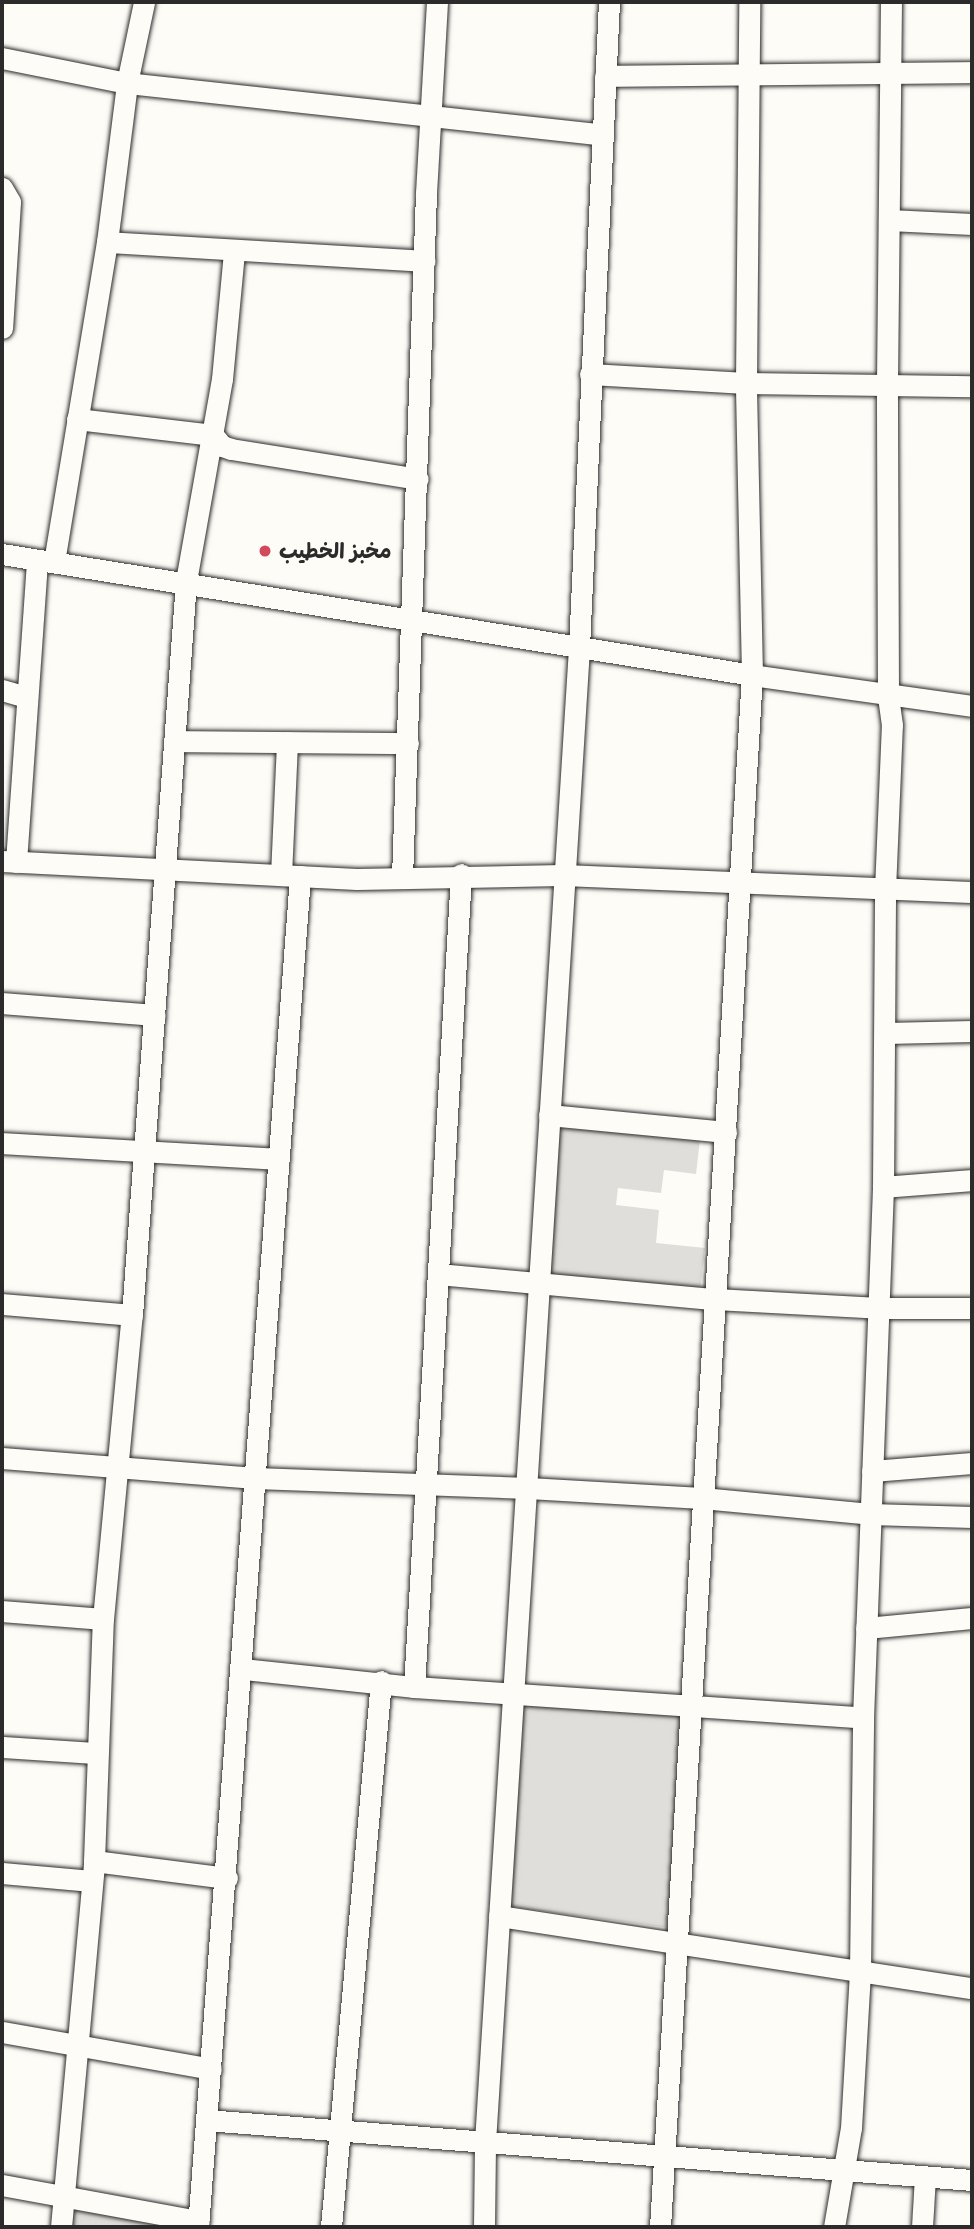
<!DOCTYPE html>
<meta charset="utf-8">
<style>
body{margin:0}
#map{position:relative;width:974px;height:2229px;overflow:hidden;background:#fdfcf7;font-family:Sriracha,"Playpen Sans Arabic",sans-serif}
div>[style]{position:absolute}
.green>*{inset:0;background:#dfdeda}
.roads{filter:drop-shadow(0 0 2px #2b2b2b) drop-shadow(0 0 2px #2b2b2b)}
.minor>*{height:21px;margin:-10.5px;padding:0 10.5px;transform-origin:10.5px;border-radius:10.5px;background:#fdfcf7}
.dots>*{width:19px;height:19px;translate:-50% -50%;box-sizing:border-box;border:4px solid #fdfcf7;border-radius:50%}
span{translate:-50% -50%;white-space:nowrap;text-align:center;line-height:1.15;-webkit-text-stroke:5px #fdfcf7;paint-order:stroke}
.poi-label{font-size:21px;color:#2b2b2b;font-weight:700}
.left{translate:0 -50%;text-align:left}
.frame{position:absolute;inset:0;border:4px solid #2b2b2b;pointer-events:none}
</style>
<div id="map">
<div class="green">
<i style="clip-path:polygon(560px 1124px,700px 1139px,696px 1174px,664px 1170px,661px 1193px,618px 1188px,616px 1205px,659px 1210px,656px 1243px,705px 1248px,700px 1292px,544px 1275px)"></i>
<i style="clip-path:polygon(520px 1702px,682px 1709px,671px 1928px,504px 1906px)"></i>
<i style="clip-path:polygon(69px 2200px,194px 2227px,65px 2227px)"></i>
</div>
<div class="roads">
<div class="minor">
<i style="left:2px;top:58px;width:127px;rotate:11.3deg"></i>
<i style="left:127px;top:83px;width:476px;rotate:6.2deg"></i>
<i style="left:605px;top:76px;width:367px;rotate:-0.6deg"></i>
<i style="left:2px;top:188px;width:16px;rotate:60deg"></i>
<i style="left:10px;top:202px;width:126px;rotate:93.6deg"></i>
<i style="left:889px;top:220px;width:83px;rotate:2.8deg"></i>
<i style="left:107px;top:242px;width:318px;rotate:3.4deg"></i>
<i style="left:590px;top:374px;width:156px;rotate:3.3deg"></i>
<i style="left:746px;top:383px;width:226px;rotate:0.8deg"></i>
<i style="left:77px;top:419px;width:137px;rotate:6.7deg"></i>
<i style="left:213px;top:435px;width:14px;rotate:51deg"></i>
<i style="left:222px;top:446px;width:9px;rotate:18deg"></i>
<i style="left:231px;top:449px;width:189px;rotate:9.1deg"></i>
<i style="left:2px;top:554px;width:760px;rotate:9.16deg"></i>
<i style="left:752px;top:675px;width:222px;rotate:8deg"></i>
<i style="left:54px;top:562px;width:324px;rotate:-80.6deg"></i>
<i style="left:107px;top:242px;width:160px;rotate:-82.8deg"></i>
<i style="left:127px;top:83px;width:83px;rotate:-78.1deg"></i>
<i style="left:2px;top:690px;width:26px;rotate:16deg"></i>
<i style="left:174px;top:741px;width:234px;rotate:0.5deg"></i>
<i style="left:2px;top:861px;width:355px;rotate:2.9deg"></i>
<i style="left:357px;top:879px;width:205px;rotate:-1.1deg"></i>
<i style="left:562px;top:875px;width:410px;rotate:2.4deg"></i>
<i style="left:16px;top:862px;width:301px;rotate:-86deg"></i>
<i style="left:281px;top:875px;width:133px;rotate:-87.4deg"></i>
<i style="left:402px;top:877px;width:684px;rotate:-87.99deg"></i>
<i style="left:426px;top:193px;width:191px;rotate:-86.7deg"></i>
<i style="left:2px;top:1003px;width:153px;rotate:4.5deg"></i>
<i style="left:886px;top:1033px;width:86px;rotate:-1.3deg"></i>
<i style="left:549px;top:1115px;width:178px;rotate:5.5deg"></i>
<i style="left:2px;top:1143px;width:277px;rotate:3.3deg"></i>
<i style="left:883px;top:1187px;width:89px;rotate:-4.5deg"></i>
<i style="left:438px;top:1274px;width:278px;rotate:5.2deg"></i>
<i style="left:715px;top:1299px;width:164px;rotate:3.1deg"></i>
<i style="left:879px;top:1308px;width:93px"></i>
<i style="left:2px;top:1304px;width:130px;rotate:4.8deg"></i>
<i style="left:2px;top:1458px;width:254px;rotate:4.5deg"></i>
<i style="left:255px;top:1478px;width:273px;rotate:2.1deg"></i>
<i style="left:528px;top:1488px;width:174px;rotate:3.3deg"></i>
<i style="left:702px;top:1498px;width:169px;rotate:5.4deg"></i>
<i style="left:870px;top:1514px;width:102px;rotate:1.7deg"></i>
<i style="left:872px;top:1471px;width:100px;rotate:-4.6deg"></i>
<i style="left:2px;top:1611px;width:101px;rotate:4.5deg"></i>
<i style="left:866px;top:1628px;width:106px;rotate:-5.4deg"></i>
<i style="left:243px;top:1669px;width:172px;rotate:6deg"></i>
<i style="left:414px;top:1687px;width:450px;rotate:3.9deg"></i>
<i style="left:414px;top:1687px;width:814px;rotate:-86.69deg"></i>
<i style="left:2px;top:1747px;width:94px;rotate:3.7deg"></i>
<i style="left:94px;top:1861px;width:134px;rotate:7.3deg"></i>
<i style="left:2px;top:1873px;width:90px;rotate:5.1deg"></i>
<i style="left:499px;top:1916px;width:478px;rotate:8.7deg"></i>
<i style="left:2px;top:2032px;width:212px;rotate:10deg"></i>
<i style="left:206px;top:2120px;width:768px;rotate:4.48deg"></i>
<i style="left:2px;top:2185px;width:200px;rotate:10.4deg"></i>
<i style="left:61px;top:2227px;width:367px;rotate:-84.8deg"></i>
<i style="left:94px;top:1861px;width:242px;rotate:-87.9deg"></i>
<i style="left:103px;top:1619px;width:305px;rotate:-84.6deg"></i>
<i style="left:132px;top:1315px;width:736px;rotate:-85.79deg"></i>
<i style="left:186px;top:581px;width:205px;rotate:-79.9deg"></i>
<i style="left:222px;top:379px;width:129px;rotate:-84.6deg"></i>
<i style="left:198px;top:2227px;width:1355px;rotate:-85.68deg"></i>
<i style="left:331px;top:2227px;width:548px;rotate:-84.77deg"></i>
<i style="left:484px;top:2227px;width:85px;rotate:-89.3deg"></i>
<i style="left:485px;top:2142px;width:1498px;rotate:-86.4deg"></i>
<i style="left:579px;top:647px;width:646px;rotate:-87.34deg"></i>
<i style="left:660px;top:2227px;width:1555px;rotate:-86.61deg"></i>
<i style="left:752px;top:675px;width:292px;rotate:-91.2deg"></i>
<i style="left:746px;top:383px;width:381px;rotate:-89.5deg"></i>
<i style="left:834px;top:2227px;width:100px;rotate:-80.3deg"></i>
<i style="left:851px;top:2128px;width:156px;rotate:-86.7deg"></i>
<i style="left:860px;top:1972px;width:254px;rotate:-89.3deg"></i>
<i style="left:863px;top:1718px;width:531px;rotate:-87.84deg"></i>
<i style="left:883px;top:1187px;width:297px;rotate:-89.6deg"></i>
<i style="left:885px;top:890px;width:165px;rotate:-87.6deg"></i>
<i style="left:892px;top:725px;width:30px;rotate:-98deg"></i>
<i style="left:888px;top:695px;width:312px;rotate:-90.2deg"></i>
<i style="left:887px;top:383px;width:381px;rotate:-89.4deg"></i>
<i style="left:922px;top:2227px;width:50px;rotate:-86.6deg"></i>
</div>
</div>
<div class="dots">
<i style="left:265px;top:551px;background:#d1495b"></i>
</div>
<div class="poi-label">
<span class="left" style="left:279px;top:551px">مخبز الخطيب</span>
</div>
<div class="frame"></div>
</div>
